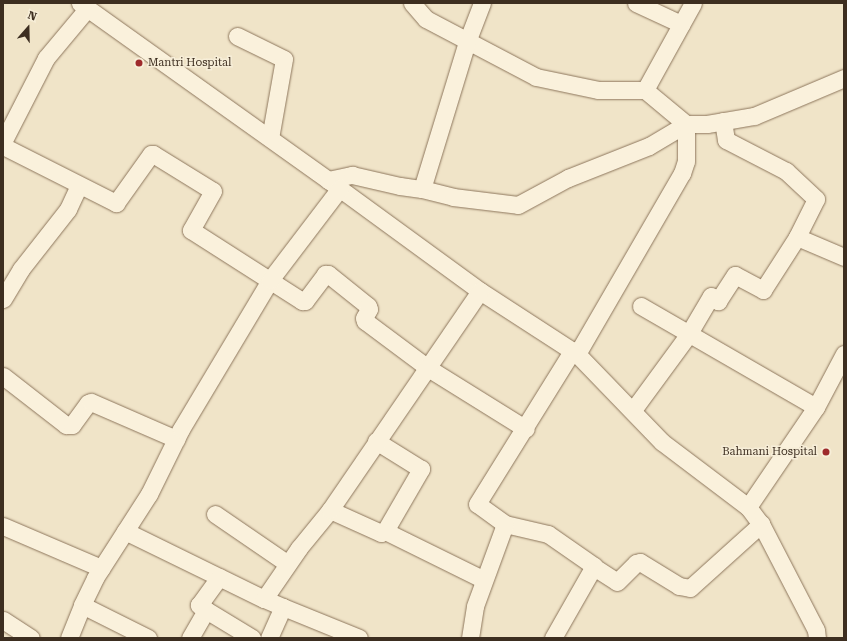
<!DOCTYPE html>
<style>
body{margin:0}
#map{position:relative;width:847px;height:641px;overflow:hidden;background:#f0e4c8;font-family:"Roboto Serif",serif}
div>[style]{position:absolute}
.roads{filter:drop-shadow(0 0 1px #8d765c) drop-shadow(0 0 1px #8d765c)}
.minor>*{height:17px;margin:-8.5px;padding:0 8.5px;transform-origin:8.5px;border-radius:8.5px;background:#faf1dc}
.dots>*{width:11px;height:11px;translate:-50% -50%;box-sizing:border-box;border:2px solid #f7eed8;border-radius:50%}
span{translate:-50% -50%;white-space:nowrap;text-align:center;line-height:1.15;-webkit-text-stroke:3px #f7eed8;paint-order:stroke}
.poi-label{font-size:11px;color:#3d2e20}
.left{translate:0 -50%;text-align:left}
.right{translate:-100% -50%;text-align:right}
.frame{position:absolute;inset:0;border:4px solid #3d2e20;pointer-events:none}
.north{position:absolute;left:8px;top:8px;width:40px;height:40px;-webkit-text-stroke:3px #f7eed8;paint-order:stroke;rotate:20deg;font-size:11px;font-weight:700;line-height:16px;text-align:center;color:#3d2e20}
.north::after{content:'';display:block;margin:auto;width:14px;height:18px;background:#3d2e20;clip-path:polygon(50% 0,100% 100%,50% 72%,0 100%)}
</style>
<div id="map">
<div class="roads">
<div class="minor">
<i style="left:80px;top:3px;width:305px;rotate:35.5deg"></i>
<i style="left:328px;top:180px;width:188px;rotate:36.1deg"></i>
<i style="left:480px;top:291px;width:116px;rotate:33deg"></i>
<i style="left:577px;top:354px;width:122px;rotate:46deg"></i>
<i style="left:662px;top:442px;width:108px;rotate:37.1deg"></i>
<i style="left:748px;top:507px;width:21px;rotate:53deg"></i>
<i style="left:761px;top:524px;width:119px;rotate:62.6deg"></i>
<i style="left:816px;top:630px;width:8px;rotate:83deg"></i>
<i style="left:412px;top:3px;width:21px;rotate:49deg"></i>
<i style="left:426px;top:19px;width:124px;rotate:27.8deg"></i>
<i style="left:536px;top:77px;width:63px;rotate:11.8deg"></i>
<i style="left:598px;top:90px;width:47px"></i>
<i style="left:645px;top:90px;width:53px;rotate:39.7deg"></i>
<i style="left:686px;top:124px;width:37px;rotate:90deg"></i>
<i style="left:686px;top:161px;width:13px;rotate:108deg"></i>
<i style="left:682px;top:173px;width:209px;rotate:120.1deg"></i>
<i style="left:636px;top:3px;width:50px;rotate:25deg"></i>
<i style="left:237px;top:36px;width:52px;rotate:26.1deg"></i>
<i style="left:284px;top:59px;width:80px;rotate:100deg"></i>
<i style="left:645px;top:90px;width:99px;rotate:-61.1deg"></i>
<i style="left:723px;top:121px;width:19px;rotate:81deg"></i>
<i style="left:726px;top:140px;width:68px;rotate:27.3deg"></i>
<i style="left:786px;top:171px;width:41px;rotate:43deg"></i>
<i style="left:816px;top:199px;width:42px;rotate:116.6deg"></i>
<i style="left:797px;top:237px;width:51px;rotate:23.1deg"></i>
<i style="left:3px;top:142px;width:94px;rotate:-62.9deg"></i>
<i style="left:46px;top:58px;width:64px;rotate:-50.1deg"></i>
<i style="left:3px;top:146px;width:127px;rotate:26.8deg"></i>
<i style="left:116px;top:203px;width:60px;rotate:-54.5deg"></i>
<i style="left:151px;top:154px;width:2px"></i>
<i style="left:153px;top:154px;width:70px;rotate:31.7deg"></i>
<i style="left:213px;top:191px;width:45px;rotate:119.4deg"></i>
<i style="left:191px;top:230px;width:132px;rotate:32.6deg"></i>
<i style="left:302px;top:301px;width:3px"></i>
<i style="left:305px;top:301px;width:34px;rotate:-53deg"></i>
<i style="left:325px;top:274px;width:3px"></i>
<i style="left:328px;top:274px;width:51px;rotate:38.7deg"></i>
<i style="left:368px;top:306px;width:3px;rotate:72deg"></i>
<i style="left:369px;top:309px;width:10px;rotate:119deg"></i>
<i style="left:364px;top:318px;width:3px;rotate:72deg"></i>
<i style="left:365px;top:321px;width:79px;rotate:36.7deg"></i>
<i style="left:428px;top:368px;width:115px;rotate:31.9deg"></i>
<i style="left:328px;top:180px;width:25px;rotate:-12deg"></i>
<i style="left:352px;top:175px;width:49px;rotate:12.9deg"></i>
<i style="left:400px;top:186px;width:22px;rotate:8deg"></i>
<i style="left:422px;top:189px;width:32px;rotate:14deg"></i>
<i style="left:453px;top:197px;width:65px;rotate:7deg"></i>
<i style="left:518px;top:205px;width:57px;rotate:-28.4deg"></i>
<i style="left:568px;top:178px;width:87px;rotate:-21.6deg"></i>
<i style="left:649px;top:146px;width:43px;rotate:-30.7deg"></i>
<i style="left:686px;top:124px;width:21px"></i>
<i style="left:707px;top:124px;width:48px;rotate:-9.7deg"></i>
<i style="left:754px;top:116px;width:98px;rotate:-22.9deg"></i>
<i style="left:422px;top:189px;width:154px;rotate:-73deg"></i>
<i style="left:467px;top:42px;width:42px;rotate:-69deg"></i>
<i style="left:3px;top:299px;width:35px;rotate:-59deg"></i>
<i style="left:21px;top:269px;width:76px;rotate:-51.9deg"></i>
<i style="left:68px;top:209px;width:26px;rotate:-65deg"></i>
<i style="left:641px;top:306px;width:202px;rotate:30deg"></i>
<i style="left:3px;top:376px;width:80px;rotate:37.9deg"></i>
<i style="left:66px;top:425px;width:6px"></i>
<i style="left:72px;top:425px;width:27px;rotate:-54deg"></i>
<i style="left:88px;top:403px;width:3px;rotate:-18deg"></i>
<i style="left:91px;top:402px;width:93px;rotate:23.5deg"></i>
<i style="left:633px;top:410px;width:93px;rotate:-53.7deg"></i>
<i style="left:688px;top:335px;width:45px;rotate:-59.5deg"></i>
<i style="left:711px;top:296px;width:9px;rotate:36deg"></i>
<i style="left:718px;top:301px;width:31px;rotate:-57deg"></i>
<i style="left:735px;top:275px;width:32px;rotate:28deg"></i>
<i style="left:763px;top:290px;width:63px;rotate:-57.3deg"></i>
<i style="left:748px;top:507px;width:121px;rotate:-55.8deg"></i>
<i style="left:816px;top:407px;width:60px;rotate:-62.2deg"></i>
<i style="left:330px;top:510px;width:56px;rotate:24.3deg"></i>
<i style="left:381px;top:533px;width:4px;rotate:-27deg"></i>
<i style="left:385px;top:531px;width:72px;rotate:-59.9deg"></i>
<i style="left:421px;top:469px;width:53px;rotate:-148.1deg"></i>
<i style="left:215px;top:514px;width:88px;rotate:34.4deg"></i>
<i style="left:505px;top:524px;width:44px;rotate:13.1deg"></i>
<i style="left:548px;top:534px;width:56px;rotate:34.8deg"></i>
<i style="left:594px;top:566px;width:83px;rotate:119.7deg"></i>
<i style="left:3px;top:526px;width:107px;rotate:23.2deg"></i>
<i style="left:125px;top:531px;width:105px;rotate:26.1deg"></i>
<i style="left:385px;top:531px;width:110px;rotate:26.3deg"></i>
<i style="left:594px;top:567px;width:27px;rotate:33deg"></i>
<i style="left:617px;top:582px;width:27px;rotate:-45deg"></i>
<i style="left:636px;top:563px;width:4px;rotate:-14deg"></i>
<i style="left:640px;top:562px;width:46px;rotate:31.6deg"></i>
<i style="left:679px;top:586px;width:11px;rotate:10deg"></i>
<i style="left:690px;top:588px;width:96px;rotate:-42deg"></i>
<i style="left:82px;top:605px;width:74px;rotate:26.6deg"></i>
<i style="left:283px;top:607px;width:82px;rotate:22.2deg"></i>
<i style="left:206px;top:610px;width:54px;rotate:31.3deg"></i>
<i style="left:3px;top:620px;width:33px;rotate:33deg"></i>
<i style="left:69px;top:638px;width:35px;rotate:-68deg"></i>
<i style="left:82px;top:605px;width:30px;rotate:-64deg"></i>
<i style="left:95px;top:578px;width:100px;rotate:-57.3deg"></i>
<i style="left:149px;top:494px;width:72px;rotate:-63.8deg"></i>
<i style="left:181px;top:429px;width:174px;rotate:-59.1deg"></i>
<i style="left:270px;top:280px;width:116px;rotate:-52.7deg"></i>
<i style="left:190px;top:638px;width:32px;rotate:-60deg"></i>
<i style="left:206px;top:610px;width:9px;rotate:-144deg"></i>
<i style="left:199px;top:605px;width:34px;rotate:-54deg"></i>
<i style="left:219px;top:577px;width:50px;rotate:26.1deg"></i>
<i style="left:269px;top:638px;width:34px;rotate:-66deg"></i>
<i style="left:283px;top:607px;width:21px;rotate:-157deg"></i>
<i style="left:264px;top:599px;width:62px;rotate:-55.5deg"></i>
<i style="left:299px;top:548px;width:49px;rotate:-50.8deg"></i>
<i style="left:330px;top:510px;width:265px;rotate:-55.6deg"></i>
<i style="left:470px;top:638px;width:32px;rotate:-81deg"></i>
<i style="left:475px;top:606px;width:87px;rotate:-69.9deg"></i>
<i style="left:505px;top:524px;width:34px;rotate:-144deg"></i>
<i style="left:477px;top:504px;width:181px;rotate:-58.1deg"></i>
</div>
</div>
<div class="dots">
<i style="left:139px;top:63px;background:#9e2a2b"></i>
<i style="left:826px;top:452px;background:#9e2a2b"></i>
</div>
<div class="poi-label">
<span class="left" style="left:148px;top:63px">Mantri Hospital</span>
<span class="right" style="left:817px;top:452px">Bahmani Hospital</span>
</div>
<div class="frame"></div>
<div class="north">N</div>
</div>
